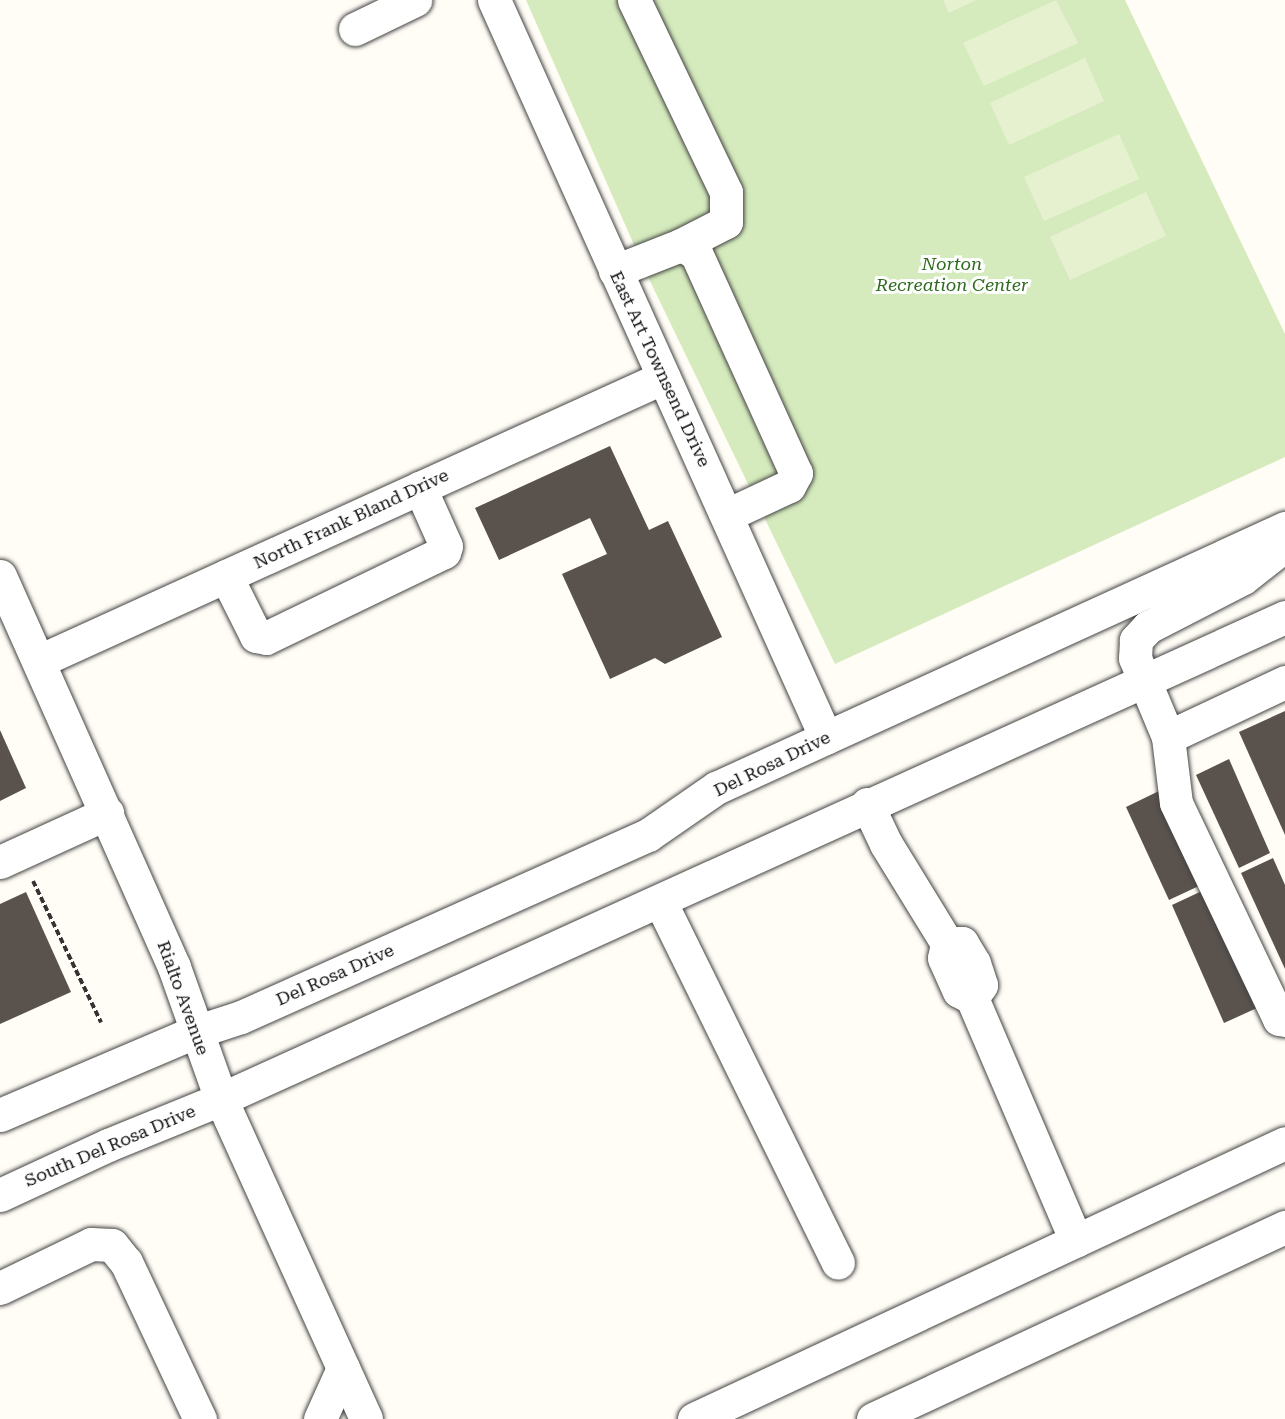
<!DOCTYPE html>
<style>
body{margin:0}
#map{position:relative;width:1285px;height:1419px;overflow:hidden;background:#fffdf5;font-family:"Roboto Serif",serif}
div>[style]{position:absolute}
.green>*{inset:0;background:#d5ebbd}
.pitch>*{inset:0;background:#e6f2cf}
.building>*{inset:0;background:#5a524d}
.path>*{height:4px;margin-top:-2px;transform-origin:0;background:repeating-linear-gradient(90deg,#333 0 6px,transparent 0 9px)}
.roads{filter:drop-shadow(0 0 2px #444) drop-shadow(0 0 2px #444)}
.minor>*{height:33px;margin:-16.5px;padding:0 16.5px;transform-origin:16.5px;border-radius:16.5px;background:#fff}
span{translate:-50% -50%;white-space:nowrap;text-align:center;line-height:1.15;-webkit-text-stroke:6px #fff;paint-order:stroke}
.park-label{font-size:18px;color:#2f6b1f;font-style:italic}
.street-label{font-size:18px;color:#111}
</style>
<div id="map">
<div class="green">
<i style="clip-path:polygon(526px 0,1125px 0,1285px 334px,1285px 457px,835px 664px,650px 281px)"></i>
</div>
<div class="pitch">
<i style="clip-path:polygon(943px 0,976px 0,949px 13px)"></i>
<i style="clip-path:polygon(1056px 0,1078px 43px,984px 86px,963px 43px)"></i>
<i style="clip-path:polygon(1085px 58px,1104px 101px,1009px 145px,990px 103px)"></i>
<i style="clip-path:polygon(1119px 134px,1139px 179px,1044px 221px,1024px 177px)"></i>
<i style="clip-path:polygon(1146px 192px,1166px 236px,1070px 280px,1050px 237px)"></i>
</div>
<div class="building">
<i style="clip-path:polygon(610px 446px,649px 530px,668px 521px,722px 637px,665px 664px,655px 658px,610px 679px,562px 574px,607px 554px,590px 518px,499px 560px,475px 508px)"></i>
<i style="clip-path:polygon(1285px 711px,1285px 835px,1239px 732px)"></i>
<i style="clip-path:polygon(0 730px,26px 788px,0 801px)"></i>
<i style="clip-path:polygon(1229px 759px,1270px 853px,1239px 868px,1196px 775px)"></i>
<i style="clip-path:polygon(1159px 791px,1201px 885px,1169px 900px,1126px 807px)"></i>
<i style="clip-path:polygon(1273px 858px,1285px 885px,1285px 969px,1241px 873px)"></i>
<i style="clip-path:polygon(1204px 890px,1257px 1008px,1224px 1023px,1172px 905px)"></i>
<i style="clip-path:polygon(26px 892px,71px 992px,0 1024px,0 904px)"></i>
</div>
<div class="path">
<i style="left:33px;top:881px;width:157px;rotate:64.3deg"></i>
</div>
<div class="roads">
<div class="minor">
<i style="left:494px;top:0;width:809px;rotate:65.78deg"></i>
<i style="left:634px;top:0;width:213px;rotate:64.4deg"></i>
<i style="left:726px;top:192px;width:30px;rotate:90deg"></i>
<i style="left:726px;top:222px;width:51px;rotate:152.9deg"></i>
<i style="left:355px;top:29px;width:67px;rotate:-25.8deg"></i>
<i style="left:615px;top:271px;width:71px;rotate:-21.5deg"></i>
<i style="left:681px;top:245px;width:17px;rotate:28deg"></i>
<i style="left:696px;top:253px;width:242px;rotate:65.6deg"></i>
<i style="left:796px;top:473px;width:15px;rotate:118deg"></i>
<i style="left:789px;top:486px;width:68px;rotate:154.9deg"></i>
<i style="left:1285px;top:545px;width:53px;rotate:141.8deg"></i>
<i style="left:1243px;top:578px;width:107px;rotate:152.7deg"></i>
<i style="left:1148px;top:627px;width:18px;rotate:133deg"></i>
<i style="left:1136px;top:640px;width:18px;rotate:93deg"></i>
<i style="left:1135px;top:658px;width:86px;rotate:67.3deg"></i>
<i style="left:1168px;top:737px;width:129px;rotate:-25.2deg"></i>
<i style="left:0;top:576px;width:428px;rotate:66deg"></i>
<i style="left:174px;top:967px;width:140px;rotate:70.4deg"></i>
<i style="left:221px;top:1099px;width:351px;rotate:65.6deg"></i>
<i style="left:226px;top:576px;width:67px;rotate:63.4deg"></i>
<i style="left:256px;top:636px;width:10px;rotate:11deg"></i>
<i style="left:266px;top:638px;width:198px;rotate:-25.8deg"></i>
<i style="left:444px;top:552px;width:6px;rotate:-72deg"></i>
<i style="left:446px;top:546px;width:64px;rotate:-114.1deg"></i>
<i style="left:39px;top:661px;width:686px;rotate:-24.44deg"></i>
<i style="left:1168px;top:737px;width:66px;rotate:83.1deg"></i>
<i style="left:1176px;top:803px;width:239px;rotate:64.5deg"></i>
<i style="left:1279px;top:1019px;width:6px;rotate:9deg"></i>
<i style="left:867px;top:804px;width:44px;rotate:64.6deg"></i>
<i style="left:886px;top:844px;width:116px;rotate:58.4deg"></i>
<i style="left:947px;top:943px;width:15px;rotate:101deg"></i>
<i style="left:944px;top:958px;width:36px;rotate:66deg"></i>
<i style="left:959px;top:991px;width:15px;rotate:28deg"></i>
<i style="left:972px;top:998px;width:264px;rotate:66.8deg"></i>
<i style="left:0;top:862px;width:118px;rotate:-24.6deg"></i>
<i style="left:660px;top:901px;width:403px;rotate:63.8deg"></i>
<i style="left:947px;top:943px;width:15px"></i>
<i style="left:962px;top:943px;width:23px;rotate:59deg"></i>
<i style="left:974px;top:963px;width:23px;rotate:72deg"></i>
<i style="left:981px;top:985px;width:16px;rotate:125deg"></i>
<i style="left:0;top:1115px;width:212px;rotate:-23.1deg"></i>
<i style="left:195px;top:1032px;width:48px;rotate:-18.1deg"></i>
<i style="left:241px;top:1017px;width:446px;rotate:-24.1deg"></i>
<i style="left:648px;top:835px;width:83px;rotate:-34.7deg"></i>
<i style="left:716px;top:788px;width:626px;rotate:-24.56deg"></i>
<i style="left:0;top:1195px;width:119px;rotate:-24.8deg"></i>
<i style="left:108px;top:1145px;width:122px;rotate:-22.2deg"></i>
<i style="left:221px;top:1099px;width:1168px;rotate:-24.37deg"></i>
<i style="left:0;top:1288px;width:101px;rotate:-25.8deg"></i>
<i style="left:91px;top:1244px;width:21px;rotate:3deg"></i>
<i style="left:112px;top:1245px;width:22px;rotate:51deg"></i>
<i style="left:126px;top:1262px;width:174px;rotate:64.8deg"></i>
<i style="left:320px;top:1419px;width:56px;rotate:-65.7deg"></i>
<i style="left:694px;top:1419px;width:652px;rotate:-25.03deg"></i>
<i style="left:873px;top:1419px;width:455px;rotate:-25deg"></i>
</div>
</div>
<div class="park-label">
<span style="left:952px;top:275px">Norton<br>Recreation Center</span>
</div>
<div class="street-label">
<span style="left:660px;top:369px;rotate:65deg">East Art Townsend Drive</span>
<span style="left:351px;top:519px;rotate:-25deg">North Frank Bland Drive</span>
<span style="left:772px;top:764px;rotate:-26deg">Del Rosa Drive</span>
<span style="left:335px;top:975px;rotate:-24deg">Del Rosa Drive</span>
<span style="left:183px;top:998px;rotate:70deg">Rialto Avenue</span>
<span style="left:110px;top:1146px;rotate:-23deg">South Del Rosa Drive</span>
</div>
</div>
